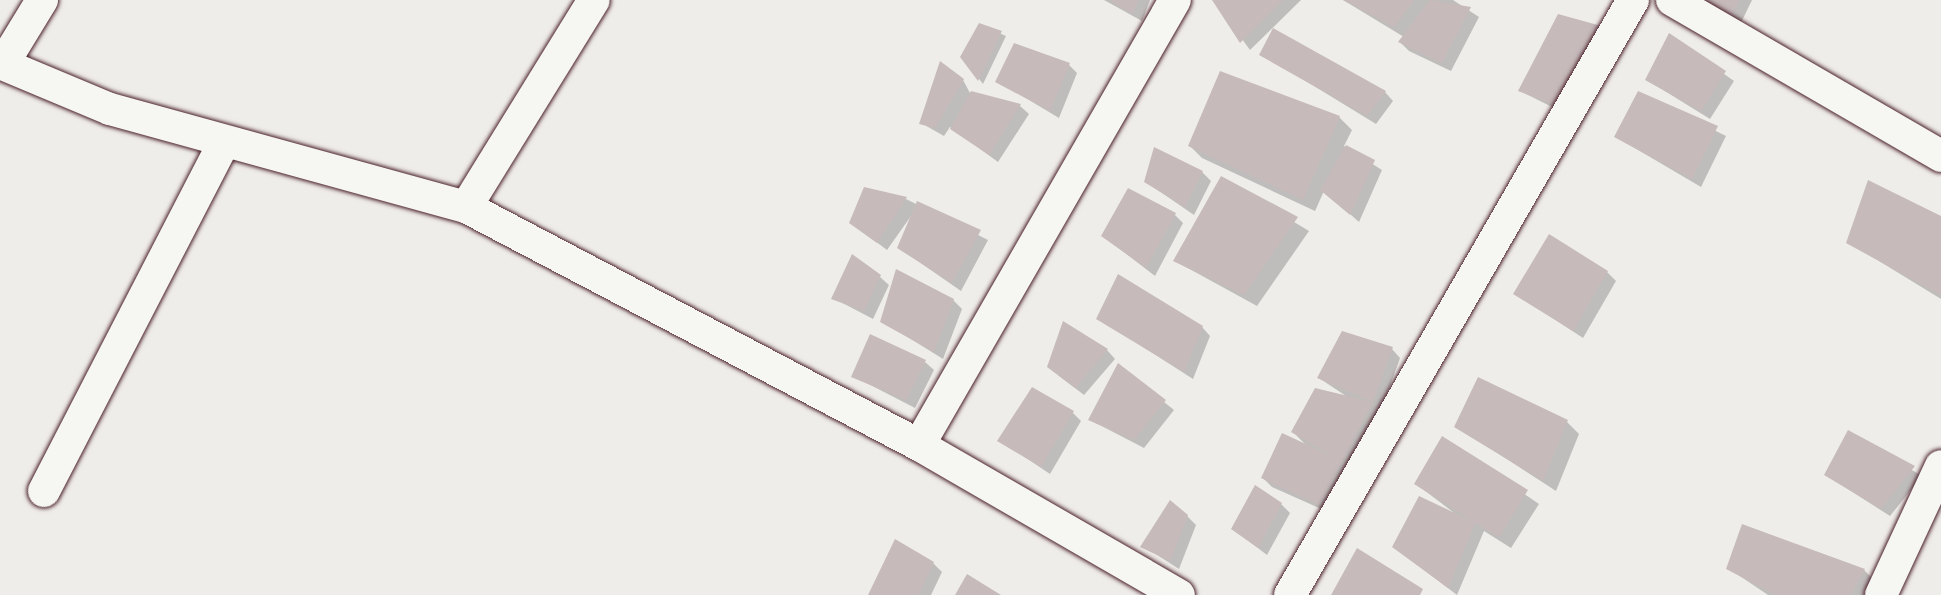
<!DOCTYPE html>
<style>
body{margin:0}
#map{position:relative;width:1941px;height:595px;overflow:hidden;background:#efedea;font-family:"Shantell Sans",sans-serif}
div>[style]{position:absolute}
.shadow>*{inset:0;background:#0003}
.building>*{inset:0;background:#c6babb}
.roads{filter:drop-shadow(0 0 2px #4a1f2b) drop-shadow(0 0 2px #4a1f2b)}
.street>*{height:32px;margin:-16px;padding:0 16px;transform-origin:16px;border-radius:16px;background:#f6f6f2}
span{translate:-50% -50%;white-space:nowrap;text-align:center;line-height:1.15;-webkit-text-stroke:5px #f6f6f2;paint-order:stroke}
</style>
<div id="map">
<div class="shadow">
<i style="clip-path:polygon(1104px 0,1150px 0,1142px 21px)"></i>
<i style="clip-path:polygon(1214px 0,1301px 0,1250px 50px)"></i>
<i style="clip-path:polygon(1343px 0,1453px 0,1479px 17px,1451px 71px,1409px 51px,1400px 42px,1404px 37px)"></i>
<i style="clip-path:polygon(1695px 0,1752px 0,1738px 29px)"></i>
<i style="clip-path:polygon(1559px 16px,1564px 113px,1520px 91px)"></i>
<i style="clip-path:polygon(980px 25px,1006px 36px,983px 84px,962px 57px)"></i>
<i style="clip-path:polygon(1669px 35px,1734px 81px,1710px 119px,1647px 80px)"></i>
<i style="clip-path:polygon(1262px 54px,1385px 92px,1393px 101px,1376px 124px)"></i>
<i style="clip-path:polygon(1069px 65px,1077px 73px,1059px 118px,997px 81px)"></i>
<i style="clip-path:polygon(1221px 73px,1339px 117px,1352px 130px,1344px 146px,1382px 170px,1359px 222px,1324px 191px,1315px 211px,1202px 158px,1190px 146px)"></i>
<i style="clip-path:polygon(963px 80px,970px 93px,1020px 106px,1029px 114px,998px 162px,950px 127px,944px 136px,921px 123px)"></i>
<i style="clip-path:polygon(1639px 93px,1726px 136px,1701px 187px,1616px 137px)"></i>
<i style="clip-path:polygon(1202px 172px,1211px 181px,1194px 215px,1146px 182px)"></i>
<i style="clip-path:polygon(1221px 178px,1309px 231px,1257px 306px,1175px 261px)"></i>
<i style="clip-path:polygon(906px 199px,988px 240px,961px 291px,899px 248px,916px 209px,887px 250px,851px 223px)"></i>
<i style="clip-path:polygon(1175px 215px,1183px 223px,1155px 276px,1103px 236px)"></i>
<i style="clip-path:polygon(1941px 218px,1941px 299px,1848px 242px)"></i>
<i style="clip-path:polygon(1607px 272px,1616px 281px,1583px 338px,1516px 294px)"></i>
<i style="clip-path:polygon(880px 277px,889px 285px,873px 319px,833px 298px)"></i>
<i style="clip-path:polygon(953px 300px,962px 309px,943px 359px,882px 321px)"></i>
<i style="clip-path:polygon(1098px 318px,1202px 327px,1210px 336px,1193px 379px)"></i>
<i style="clip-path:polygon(1392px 349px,1400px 358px,1381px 411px,1328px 512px,1272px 487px,1263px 478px,1307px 446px,1293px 432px,1349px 398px,1319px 378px)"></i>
<i style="clip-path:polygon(1107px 350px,1115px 359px,1084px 395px,1058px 375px)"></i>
<i style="clip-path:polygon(925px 362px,934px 370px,915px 408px,853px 376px)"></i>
<i style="clip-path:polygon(1119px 366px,1174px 410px,1144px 448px,1090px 420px)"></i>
<i style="clip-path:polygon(1073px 413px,1081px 421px,1050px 474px,999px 440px)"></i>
<i style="clip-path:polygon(1567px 422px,1579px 434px,1556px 491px,1456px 426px)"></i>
<i style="clip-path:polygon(1849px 433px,1922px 476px,1890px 516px,1826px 475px)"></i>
<i style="clip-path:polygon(1442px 438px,1539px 504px,1511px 548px,1484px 531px,1457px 595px,1394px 547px,1453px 512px,1416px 484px)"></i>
<i style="clip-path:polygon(1281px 504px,1290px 513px,1267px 555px,1233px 529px)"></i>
<i style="clip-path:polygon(1187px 516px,1196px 525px,1179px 569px,1143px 546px)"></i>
<i style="clip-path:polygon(933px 563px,942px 572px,931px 595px,869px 595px)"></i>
<i style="clip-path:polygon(1728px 568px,1864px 570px,1876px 582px,1870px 595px,1768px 595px)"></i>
</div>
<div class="building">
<i style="clip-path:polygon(1109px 0,1138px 0,1133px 14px)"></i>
<i style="clip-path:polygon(1212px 0,1283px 0,1240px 43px)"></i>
<i style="clip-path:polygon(1343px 0,1414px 0,1394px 27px)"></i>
<i style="clip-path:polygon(1430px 0,1471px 7px,1442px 63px,1398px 42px)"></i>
<i style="clip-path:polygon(1695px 0,1739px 0,1729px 21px)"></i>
<i style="clip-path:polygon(1558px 14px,1605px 27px,1555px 105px,1518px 91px)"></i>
<i style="clip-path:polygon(979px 23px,1002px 31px,978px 81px,960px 57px)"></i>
<i style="clip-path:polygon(1273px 28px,1386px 91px,1367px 116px,1259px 55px)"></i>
<i style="clip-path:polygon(1669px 33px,1726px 71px,1701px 111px,1645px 80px)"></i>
<i style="clip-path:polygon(1014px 43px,1070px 63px,1050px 111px,995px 82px)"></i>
<i style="clip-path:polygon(940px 61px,964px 79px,935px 128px,919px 124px)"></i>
<i style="clip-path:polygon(1220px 71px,1340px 116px,1303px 200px,1188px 146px)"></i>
<i style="clip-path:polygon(971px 91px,1021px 104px,989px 155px,950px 129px)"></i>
<i style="clip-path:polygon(1638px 91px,1718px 126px,1692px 179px,1614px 137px)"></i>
<i style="clip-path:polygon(1346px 145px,1375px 160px,1350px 215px,1320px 190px)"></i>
<i style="clip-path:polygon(1154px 147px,1203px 171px,1185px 207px,1144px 182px)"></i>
<i style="clip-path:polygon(1221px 176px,1298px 217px,1244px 295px,1173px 261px)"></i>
<i style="clip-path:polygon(1868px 180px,1941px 216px,1941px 295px,1846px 243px)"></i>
<i style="clip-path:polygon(864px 187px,907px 197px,877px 243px,849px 223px)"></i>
<i style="clip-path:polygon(1128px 188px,1176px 213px,1146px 268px,1101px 236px)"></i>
<i style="clip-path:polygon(917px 201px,981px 230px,952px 283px,897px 248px)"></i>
<i style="clip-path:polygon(1549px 234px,1608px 271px,1573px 331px,1513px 294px)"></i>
<i style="clip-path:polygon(852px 254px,881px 275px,864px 311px,831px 299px)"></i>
<i style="clip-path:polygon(896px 269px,954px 299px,934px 352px,880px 322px)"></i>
<i style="clip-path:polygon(1118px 274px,1203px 326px,1184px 372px,1096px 319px)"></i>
<i style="clip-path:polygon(1063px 321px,1108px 349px,1075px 388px,1047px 367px)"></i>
<i style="clip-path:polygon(1342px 331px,1393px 347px,1373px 402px,1317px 378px)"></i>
<i style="clip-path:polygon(870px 334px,926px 360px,906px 400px,851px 377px)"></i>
<i style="clip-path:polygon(1118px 363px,1166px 400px,1134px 440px,1088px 420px)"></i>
<i style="clip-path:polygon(1478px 377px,1568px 420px,1543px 481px,1454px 427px)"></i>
<i style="clip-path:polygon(1032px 387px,1074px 411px,1041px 467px,997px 441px)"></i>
<i style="clip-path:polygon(1315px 388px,1373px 402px,1319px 505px,1261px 478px,1282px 433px,1334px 457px,1291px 432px)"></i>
<i style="clip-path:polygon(1848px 430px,1915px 466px,1881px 509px,1824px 475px)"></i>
<i style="clip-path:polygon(1442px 436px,1528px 490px,1499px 537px,1475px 523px,1448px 588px,1392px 547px,1419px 496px,1474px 522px,1414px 484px)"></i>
<i style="clip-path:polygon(1255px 485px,1282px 503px,1258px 548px,1231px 529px)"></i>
<i style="clip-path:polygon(1170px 500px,1188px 515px,1170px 561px,1140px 547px)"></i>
<i style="clip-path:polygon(1742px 524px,1865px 569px,1851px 595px,1776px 595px,1726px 569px)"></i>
<i style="clip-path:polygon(895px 539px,934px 562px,919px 595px,868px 595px)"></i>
<i style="clip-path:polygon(1357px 548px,1423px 589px,1420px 595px,1331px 595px)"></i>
<i style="clip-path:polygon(967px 574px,1001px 595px,955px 595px)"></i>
</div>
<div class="roads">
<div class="street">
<i style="left:1672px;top:0;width:311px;rotate:30.1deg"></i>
<i style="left:0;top:63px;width:119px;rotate:22.7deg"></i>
<i style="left:110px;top:109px;width:369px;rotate:15.4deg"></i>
<i style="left:466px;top:207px;width:512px;rotate:27.72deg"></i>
<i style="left:919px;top:445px;width:300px;rotate:30deg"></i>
<i style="left:3px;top:64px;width:75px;rotate:-58.6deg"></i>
<i style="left:466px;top:207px;width:243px;rotate:-58.3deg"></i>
<i style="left:919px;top:445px;width:513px;rotate:-60.09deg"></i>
<i style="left:44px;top:491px;width:390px;rotate:-62.7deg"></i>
<i style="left:1290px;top:595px;width:687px;rotate:-60.04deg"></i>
<i style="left:1881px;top:595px;width:142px;rotate:-65.1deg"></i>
</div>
</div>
</div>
